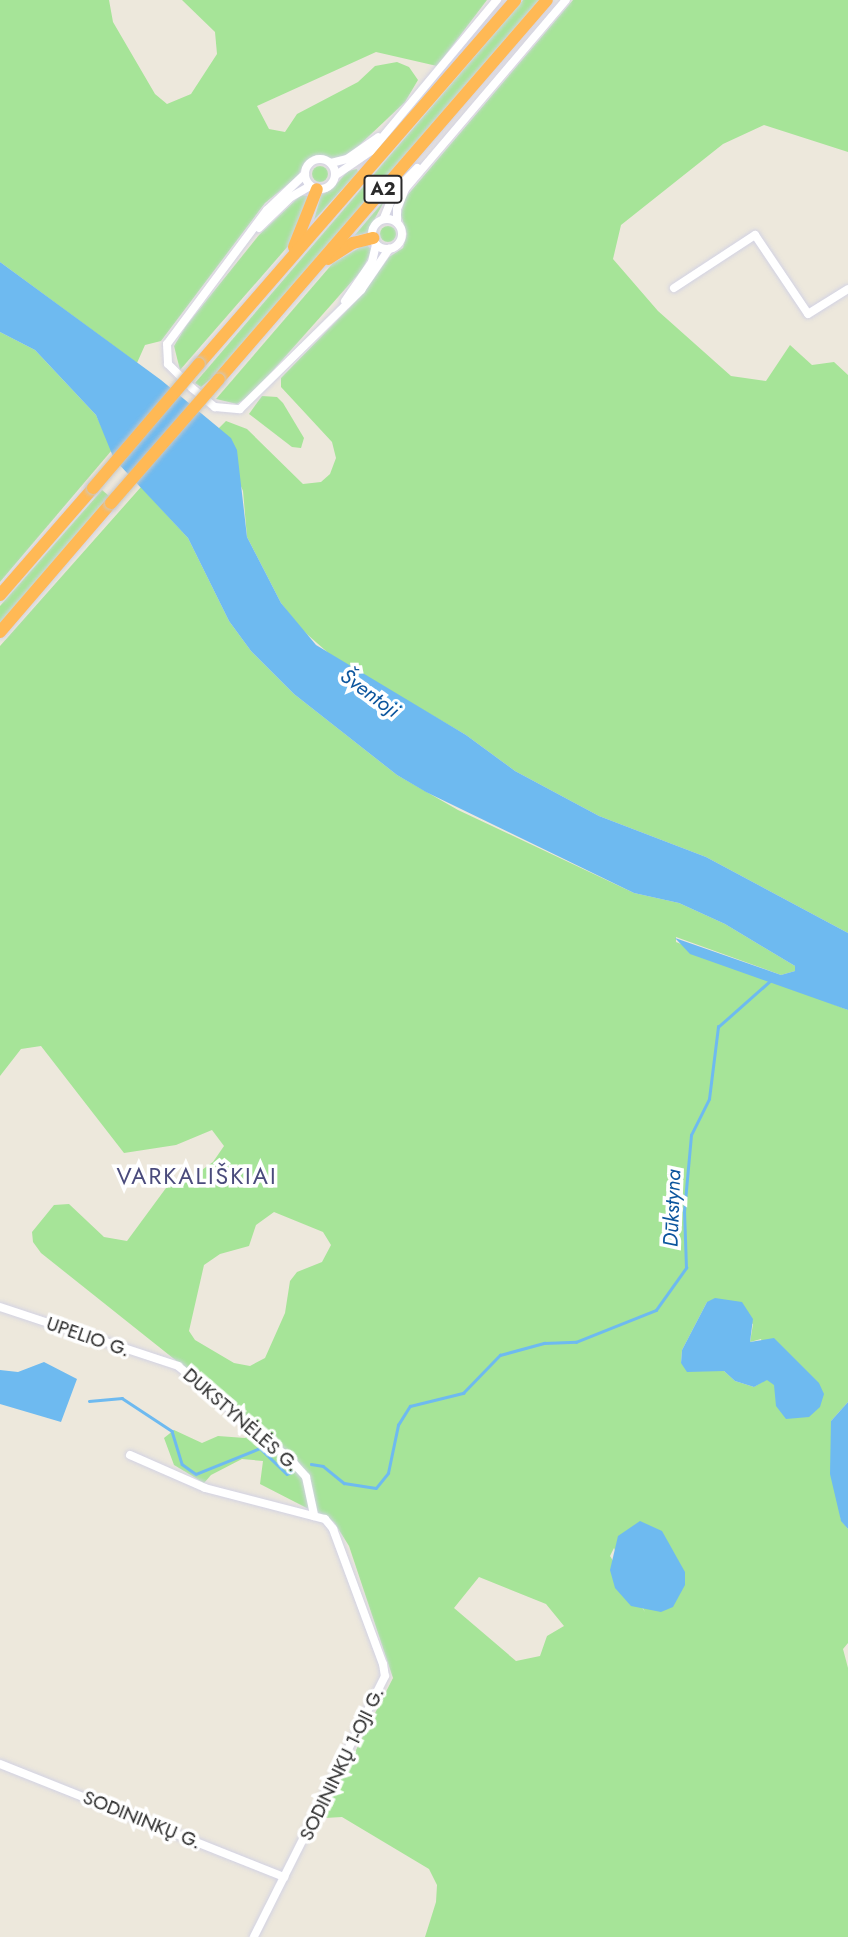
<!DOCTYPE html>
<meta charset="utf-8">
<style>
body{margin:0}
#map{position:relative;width:848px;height:1937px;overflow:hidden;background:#ede8dc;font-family:Jost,sans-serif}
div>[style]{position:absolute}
.green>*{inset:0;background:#a6e498}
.round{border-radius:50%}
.water>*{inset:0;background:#6ebaf0}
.stream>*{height:2.5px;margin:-1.25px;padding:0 1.25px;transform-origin:1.25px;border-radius:1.25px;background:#6ebaf0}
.roads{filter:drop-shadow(0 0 2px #d2d2e3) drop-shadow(0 0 2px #d2d2e3)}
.minor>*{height:8px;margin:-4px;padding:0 4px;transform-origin:4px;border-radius:4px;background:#fff}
.minor>.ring{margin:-4px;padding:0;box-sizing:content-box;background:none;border:8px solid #fff;border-radius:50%}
.highway>*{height:12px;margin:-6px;padding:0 6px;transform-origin:6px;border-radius:6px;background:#ffb955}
.bridges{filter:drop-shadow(0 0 2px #c8c8c8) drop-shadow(0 0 2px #c8c8c8)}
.highway-bridge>*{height:12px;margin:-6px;padding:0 6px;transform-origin:6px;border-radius:6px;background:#ffb955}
span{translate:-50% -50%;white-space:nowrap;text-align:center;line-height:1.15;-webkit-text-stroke:7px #fff;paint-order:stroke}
.shield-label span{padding:2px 5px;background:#fff;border:2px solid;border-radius:5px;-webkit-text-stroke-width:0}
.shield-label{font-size:18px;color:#2a2a2a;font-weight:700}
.street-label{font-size:19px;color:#2a2a2a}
.water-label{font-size:21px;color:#0c559d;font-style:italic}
.quarter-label{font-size:23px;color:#4a4b7c;letter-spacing:2px}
</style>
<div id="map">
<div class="green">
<i style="clip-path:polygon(0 0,109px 0,113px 22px,155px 94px,167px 104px,191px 94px,217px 54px,215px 32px,182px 0,487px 0,437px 66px,376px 52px,257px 106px,269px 129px,285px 132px,297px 114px,358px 82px,375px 66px,397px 62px,409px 67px,418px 80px,405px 102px,351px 153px,333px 159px,316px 155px,304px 163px,298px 176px,265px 203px,161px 341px,145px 345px,137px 363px,0 262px)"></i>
<i style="clip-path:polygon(523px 0,539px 0,215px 375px,201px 387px,195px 383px)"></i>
<i style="clip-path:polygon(573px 0,848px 0,848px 152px,764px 125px,723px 144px,621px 225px,613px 259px,658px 311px,731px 376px,766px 381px,790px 345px,812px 365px,834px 362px,848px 375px,848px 933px,706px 857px,599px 816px,515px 771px,466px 735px,334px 658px,300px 628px,281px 603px,247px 537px,243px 491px,217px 430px,226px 421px,247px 429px,303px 484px,321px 482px,330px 474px,336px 458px,332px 442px,281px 387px,281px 378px,363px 294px,389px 257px,403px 248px,407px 234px,401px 215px,405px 198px)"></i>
<i class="round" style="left:312px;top:166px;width:16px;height:16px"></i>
<i style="clip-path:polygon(357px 169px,358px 172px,314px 220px,321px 195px,332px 189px,348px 171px)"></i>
<i style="clip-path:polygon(301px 195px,308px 196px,289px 245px,180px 370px,174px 346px,186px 326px,259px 235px)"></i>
<i style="clip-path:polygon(386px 198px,367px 233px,354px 236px,377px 209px)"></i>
<i class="round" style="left:380px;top:226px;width:16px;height:16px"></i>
<i style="clip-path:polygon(366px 244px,372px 250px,362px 270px,252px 394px,237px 404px,216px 399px,333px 263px)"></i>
<i style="clip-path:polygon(0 332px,35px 350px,96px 415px,112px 450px,0 582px)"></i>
<i style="clip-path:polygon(262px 396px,277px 397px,283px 403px,304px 438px,301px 448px,292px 447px,249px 414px)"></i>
<i style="clip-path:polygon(evenodd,141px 487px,188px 538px,229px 621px,251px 651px,294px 694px,397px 775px,458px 810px,634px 893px,679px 903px,725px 924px,795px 966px,795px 971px,781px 975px,676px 937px,676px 942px,848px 1010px,848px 1402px,831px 1421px,841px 1520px,848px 1529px,848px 1643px,843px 1649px,848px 1668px,848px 1937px,425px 1937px,436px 1902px,437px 1885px,429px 1869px,342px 1817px,325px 1818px,318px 1824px,393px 1678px,349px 1546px,334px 1522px,260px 1484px,263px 1461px,242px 1459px,211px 1475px,204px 1483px,174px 1465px,164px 1438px,174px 1430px,202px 1443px,218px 1436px,245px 1438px,252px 1433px,252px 1421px,41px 1253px,33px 1242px,32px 1232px,54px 1205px,69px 1204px,104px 1237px,127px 1241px,166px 1188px,188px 1180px,213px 1162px,224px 1146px,212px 1130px,176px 1145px,124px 1153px,41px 1046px,21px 1049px,0 1076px,0 646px,141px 487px,274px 1212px,323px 1232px,331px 1245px,322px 1262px,297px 1272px,290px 1281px,285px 1313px,265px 1358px,250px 1366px,234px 1363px,195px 1340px,189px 1331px,204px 1265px,220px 1254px,249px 1246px,256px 1225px,274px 1212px,141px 487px,707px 1302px,753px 1324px,750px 1342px,761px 1339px,786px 1419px,774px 1384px,767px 1379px,754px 1387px,735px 1381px,724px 1371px,681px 1363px,682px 1350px,707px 1302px,141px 487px,614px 1548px,645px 1612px,610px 1556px,614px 1548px,141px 487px,479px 1577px,546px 1604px,564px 1626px,547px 1636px,540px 1656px,516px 1661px,454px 1608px,479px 1577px)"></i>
<i style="clip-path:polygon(102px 490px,109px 496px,104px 504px,0 624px,0 606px)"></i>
</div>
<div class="water">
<i style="clip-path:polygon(0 262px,161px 380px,231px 438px,237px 450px,247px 537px,281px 603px,316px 645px,466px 735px,515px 771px,599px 816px,706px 857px,848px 933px,848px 1010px,690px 954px,675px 938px,781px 975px,795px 971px,795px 966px,725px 924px,679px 903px,634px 893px,426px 792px,397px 775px,294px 694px,251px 651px,229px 621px,188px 538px,114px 459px,96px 415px,35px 350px,0 332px)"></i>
<i style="clip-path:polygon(715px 1298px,742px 1302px,753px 1319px,750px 1342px,774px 1338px,819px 1383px,824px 1394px,820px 1407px,809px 1417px,786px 1419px,776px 1406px,774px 1385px,767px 1380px,754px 1387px,735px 1381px,724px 1371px,687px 1372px,681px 1363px,682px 1350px,707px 1302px)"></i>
<i style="clip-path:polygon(44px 1362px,77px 1379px,61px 1422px,0 1404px,0 1370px,18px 1372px)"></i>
<i style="clip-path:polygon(848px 1402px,848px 1529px,841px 1521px,830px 1474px,831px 1421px)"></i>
<i style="clip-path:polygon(640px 1521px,662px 1531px,685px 1572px,685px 1585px,673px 1607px,661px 1612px,631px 1606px,615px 1588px,610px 1570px,618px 1536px)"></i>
</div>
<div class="stream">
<i style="left:89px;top:1401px;width:33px;rotate:-5deg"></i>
<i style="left:122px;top:1398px;width:60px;rotate:33.4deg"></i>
<i style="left:172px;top:1431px;width:34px;rotate:73deg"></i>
<i style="left:182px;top:1464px;width:17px;rotate:36deg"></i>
<i style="left:196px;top:1474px;width:69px;rotate:-22.1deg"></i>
<i style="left:260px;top:1448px;width:37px;rotate:44deg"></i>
<i style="left:287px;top:1474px;width:5px;rotate:-22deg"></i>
<i style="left:311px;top:1464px;width:12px;rotate:9deg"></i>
<i style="left:323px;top:1466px;width:27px;rotate:39deg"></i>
<i style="left:344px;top:1483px;width:32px;rotate:9deg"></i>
<i style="left:376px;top:1488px;width:19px;rotate:-51deg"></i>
<i style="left:388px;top:1473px;width:49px;rotate:-78.2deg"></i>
<i style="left:398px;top:1425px;width:22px;rotate:-58deg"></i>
<i style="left:410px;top:1406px;width:55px;rotate:-13.8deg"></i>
<i style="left:463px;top:1393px;width:53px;rotate:-45.8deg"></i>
<i style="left:500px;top:1355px;width:46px;rotate:-15.3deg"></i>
<i style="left:544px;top:1343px;width:32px;rotate:-2deg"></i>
<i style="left:576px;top:1342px;width:86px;rotate:-21.8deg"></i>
<i style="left:656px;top:1310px;width:52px;rotate:-54.5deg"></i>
<i style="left:686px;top:1268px;width:56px;rotate:-92deg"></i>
<i style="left:684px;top:1212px;width:77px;rotate:-84.8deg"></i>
<i style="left:691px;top:1135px;width:40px;rotate:-63.4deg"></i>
<i style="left:709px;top:1099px;width:73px;rotate:-82.9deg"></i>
<i style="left:718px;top:1027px;width:69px;rotate:-41.5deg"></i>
</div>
<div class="roads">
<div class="minor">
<i class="ring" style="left:305px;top:159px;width:22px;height:22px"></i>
<i style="left:331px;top:163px;width:16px;rotate:-14deg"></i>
<i style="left:347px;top:159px;width:38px;rotate:-35deg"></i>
<i style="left:305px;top:174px;width:52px;rotate:136.5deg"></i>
<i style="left:267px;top:210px;width:167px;rotate:126.7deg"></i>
<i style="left:167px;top:344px;width:20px;rotate:87deg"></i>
<i style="left:168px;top:364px;width:34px;rotate:45deg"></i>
<i style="left:192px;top:388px;width:30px;rotate:40deg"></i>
<i style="left:215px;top:407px;width:25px;rotate:5deg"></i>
<i style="left:240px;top:409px;width:170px;rotate:-44.5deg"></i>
<i style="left:361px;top:290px;width:50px;rotate:-55.7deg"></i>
<i style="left:336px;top:175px;width:42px;rotate:-34.4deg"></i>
<i style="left:371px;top:151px;width:197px;rotate:-50.2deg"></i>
<i style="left:384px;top:218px;width:29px;rotate:-68deg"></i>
<i style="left:395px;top:191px;width:32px;rotate:-46deg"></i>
<i class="ring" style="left:372px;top:219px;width:22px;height:22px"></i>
<i style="left:397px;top:222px;width:13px;rotate:-90deg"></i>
<i style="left:397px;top:209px;width:22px;rotate:-68deg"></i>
<i style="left:405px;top:189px;width:248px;rotate:-49.6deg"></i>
<i style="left:259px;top:228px;width:45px;rotate:-44.1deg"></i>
<i style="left:291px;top:197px;width:22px;rotate:-30deg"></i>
<i style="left:674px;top:288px;width:97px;rotate:-33.2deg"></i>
<i style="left:755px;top:235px;width:95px;rotate:56.1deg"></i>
<i style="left:808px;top:314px;width:47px;rotate:-32deg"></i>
<i style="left:345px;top:301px;width:47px;rotate:-55.3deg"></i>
<i style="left:372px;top:262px;width:18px;rotate:-77deg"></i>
<i style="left:0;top:1307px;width:188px;rotate:18.3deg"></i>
<i style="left:178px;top:1366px;width:146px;rotate:39.7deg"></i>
<i style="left:290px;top:1459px;width:24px;rotate:48deg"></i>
<i style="left:306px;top:1477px;width:40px;rotate:78deg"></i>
<i style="left:130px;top:1455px;width:82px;rotate:23.7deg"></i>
<i style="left:205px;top:1488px;width:124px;rotate:14.5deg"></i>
<i style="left:325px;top:1519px;width:13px;rotate:51deg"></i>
<i style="left:333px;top:1529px;width:144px;rotate:69.7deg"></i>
<i style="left:383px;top:1664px;width:12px;rotate:81deg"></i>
<i style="left:385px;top:1676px;width:292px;rotate:116.7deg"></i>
<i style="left:0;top:1764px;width:306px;rotate:21.7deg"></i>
</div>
<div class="highway">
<i style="left:294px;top:247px;width:62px;rotate:-68.4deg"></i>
<i style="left:328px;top:259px;width:30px;rotate:-33deg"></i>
<i style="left:353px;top:243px;width:21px;rotate:-14deg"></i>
<i style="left:199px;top:364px;width:482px;rotate:-49deg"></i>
<i style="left:219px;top:379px;width:501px;rotate:-49.13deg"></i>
<i style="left:0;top:595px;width:142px;rotate:-49deg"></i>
<i style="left:0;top:632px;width:170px;rotate:-49.3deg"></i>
</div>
</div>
<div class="bridges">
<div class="highway-bridge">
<i style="left:93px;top:488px;width:163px;rotate:-49.5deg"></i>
<i style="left:111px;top:503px;width:164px;rotate:-48.9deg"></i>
</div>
</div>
<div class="shield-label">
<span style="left:383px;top:189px">A2</span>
</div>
<div class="street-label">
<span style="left:88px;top:1337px;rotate:19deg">UPELIO G.</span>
<span style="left:241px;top:1420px;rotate:41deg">DUKSTYNĖLĖS G.</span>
<span style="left:342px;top:1764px;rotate:-64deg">SODININKŲ 1-OJI G.</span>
<span style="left:142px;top:1820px;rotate:22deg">SODININKŲ G.</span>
</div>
<div class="water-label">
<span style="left:370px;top:693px;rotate:36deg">Šventoji</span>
<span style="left:672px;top:1208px;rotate:-88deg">Dūkstyna</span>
</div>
<div class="quarter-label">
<span style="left:197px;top:1176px">VARKALIŠKIAI</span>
</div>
</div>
